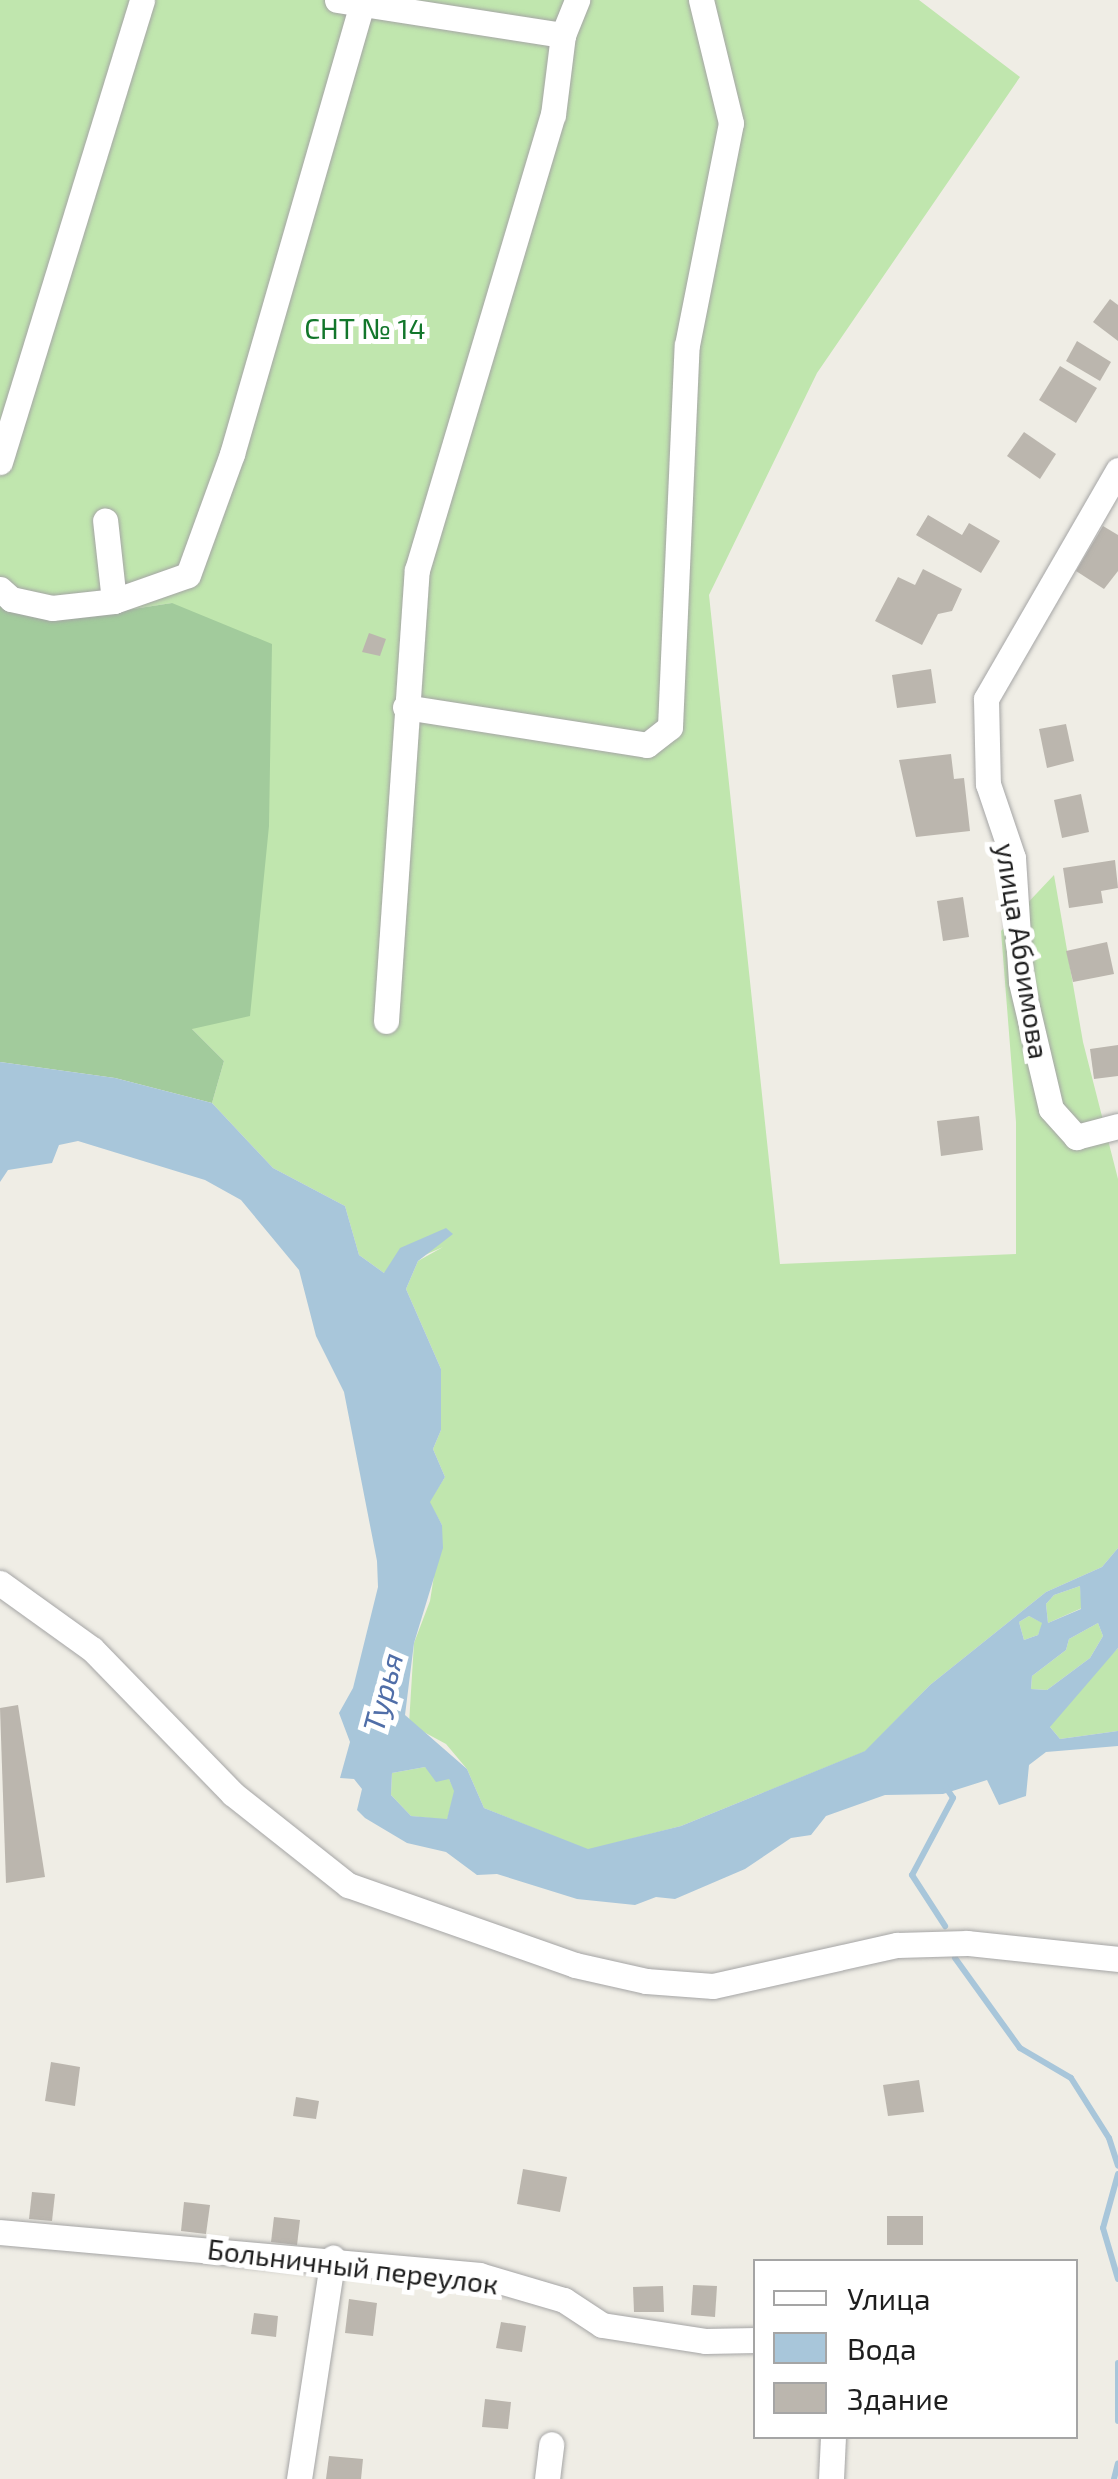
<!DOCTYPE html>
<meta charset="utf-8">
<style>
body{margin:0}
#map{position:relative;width:1118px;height:2479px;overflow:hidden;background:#efede5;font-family:"Exo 2",sans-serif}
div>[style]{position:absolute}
.grass>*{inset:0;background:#c0e6ae}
.forest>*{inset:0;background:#a2cb9c}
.water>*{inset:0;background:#a8c6da}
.stream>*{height:6px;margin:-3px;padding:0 3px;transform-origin:3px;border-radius:3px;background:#a8c6da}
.building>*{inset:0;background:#bbb6ae}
.roads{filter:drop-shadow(0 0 2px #a5a5a5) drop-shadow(0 0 2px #a5a5a5)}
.street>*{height:25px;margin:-12.5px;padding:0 12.5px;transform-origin:12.5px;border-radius:12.5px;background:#fff}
span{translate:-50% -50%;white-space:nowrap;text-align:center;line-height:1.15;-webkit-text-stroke:10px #fff;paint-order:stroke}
.park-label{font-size:28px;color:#12762b}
.street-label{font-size:28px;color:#1e1e1e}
.water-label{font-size:30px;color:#506ea8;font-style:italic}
.legend{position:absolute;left:753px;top:2259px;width:325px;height:180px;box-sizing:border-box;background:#fff;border:2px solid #a5a5a5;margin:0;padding:12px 18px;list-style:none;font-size:30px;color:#1e1e1e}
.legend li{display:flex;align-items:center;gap:20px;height:50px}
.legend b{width:50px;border:2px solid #a5a5a5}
</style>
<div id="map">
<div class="grass">
<i style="clip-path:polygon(0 0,919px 0,1020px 77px,817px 373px,709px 595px,780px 1264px,1016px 1254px,1016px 1122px,1001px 931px,1054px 875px,1083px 1042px,1118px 1179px,1118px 1548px,1102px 1567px,1046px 1592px,930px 1685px,866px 1751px,681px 1826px,588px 1850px,484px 1808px,467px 1769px,446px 1744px,409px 1724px,414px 1643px,430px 1601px,442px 1525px,429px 1502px,445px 1477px,433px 1449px,441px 1430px,441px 1369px,406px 1289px,418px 1261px,443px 1247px,384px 1273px,359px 1255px,345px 1206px,273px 1168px,212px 1103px,224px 1061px,191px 1028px,172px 603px,68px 619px,0 606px)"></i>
<i style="clip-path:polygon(1080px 1586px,1082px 1608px,1048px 1623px,1046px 1604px,1054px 1595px)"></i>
<i style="clip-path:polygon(1029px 1616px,1043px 1623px,1038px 1635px,1024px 1640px,1019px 1622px)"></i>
<i style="clip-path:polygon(1098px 1623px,1103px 1636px,1090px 1658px,1047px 1690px,1031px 1689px,1032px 1676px,1066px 1650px,1069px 1639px)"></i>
<i style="clip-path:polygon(1118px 1648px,1118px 1731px,1060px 1739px,1050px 1727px,1053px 1717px)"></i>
<i style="clip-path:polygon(425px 1767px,449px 1779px,455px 1791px,447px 1820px,411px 1816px,391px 1795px,392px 1773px)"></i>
</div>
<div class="forest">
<i style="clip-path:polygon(172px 603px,272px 644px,269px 826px,250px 1016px,192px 1029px,224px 1061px,212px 1103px,115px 1078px,0 1062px,0 606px,68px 619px)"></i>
</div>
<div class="water">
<i style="clip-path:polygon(evenodd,0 1062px,115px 1078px,212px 1103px,273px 1168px,345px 1206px,359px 1255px,384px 1273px,400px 1248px,446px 1228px,453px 1234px,418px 1261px,406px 1289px,441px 1369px,441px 1430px,433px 1449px,445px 1477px,430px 1502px,442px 1525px,443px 1548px,414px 1643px,405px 1715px,467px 1769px,484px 1808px,588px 1849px,681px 1826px,865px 1751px,930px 1685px,1046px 1592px,1102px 1567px,1118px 1548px,1118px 1648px,1050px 1727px,1060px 1739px,1118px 1731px,1118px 1746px,1046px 1752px,1029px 1765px,1026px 1796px,999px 1805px,987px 1780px,943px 1794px,885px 1795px,826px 1816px,811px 1835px,791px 1838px,745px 1869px,675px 1899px,656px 1897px,635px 1905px,577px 1899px,497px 1874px,477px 1875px,446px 1852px,407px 1843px,365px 1818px,357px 1810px,362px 1789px,354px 1779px,340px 1778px,350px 1742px,339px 1713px,353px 1688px,378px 1587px,377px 1561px,344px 1392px,316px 1336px,299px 1270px,241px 1200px,205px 1180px,78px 1141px,59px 1145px,52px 1163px,8px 1170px,0 1182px,0 1062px,1080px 1586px,1081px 1609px,1048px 1623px,1046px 1604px,1054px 1595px,1080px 1586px,0 1062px,1029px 1616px,1042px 1623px,1038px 1635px,1024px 1640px,1019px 1622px,1029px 1616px,0 1062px,1098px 1623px,1103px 1636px,1090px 1658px,1047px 1690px,1031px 1689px,1032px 1676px,1066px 1650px,1069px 1639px,1098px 1623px,0 1062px,425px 1767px,436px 1782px,449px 1779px,454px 1791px,447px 1819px,411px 1816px,391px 1795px,392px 1773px,425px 1767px)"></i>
</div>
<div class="stream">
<i style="left:945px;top:1786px;width:14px;rotate:56deg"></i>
<i style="left:953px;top:1798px;width:87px;rotate:118deg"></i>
<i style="left:912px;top:1875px;width:61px;rotate:57.1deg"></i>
<i style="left:955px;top:1958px;width:111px;rotate:54.2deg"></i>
<i style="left:1020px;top:2048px;width:59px;rotate:30.5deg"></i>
<i style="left:1071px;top:2078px;width:71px;rotate:57.7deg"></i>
<i style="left:1109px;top:2138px;width:29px;rotate:72deg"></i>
<i style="left:1118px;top:2174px;width:56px;rotate:105.5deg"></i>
<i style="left:1103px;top:2228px;width:53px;rotate:73.6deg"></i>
<i style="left:1118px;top:2363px;width:58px;rotate:90deg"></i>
<i style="left:1114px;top:2479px;width:16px;rotate:-76deg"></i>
</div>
<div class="building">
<i style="clip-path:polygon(1110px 299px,1118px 305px,1118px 341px,1093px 322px)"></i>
<i style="clip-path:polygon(1077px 341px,1111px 362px,1100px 381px,1066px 361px)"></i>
<i style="clip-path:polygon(1060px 366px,1097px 388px,1076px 423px,1039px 400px)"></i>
<i style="clip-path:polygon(1024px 432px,1056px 454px,1040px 479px,1007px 456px)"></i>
<i style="clip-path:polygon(928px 515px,962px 535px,969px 523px,1000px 541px,981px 573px,916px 535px)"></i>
<i style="clip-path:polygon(1103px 526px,1118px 535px,1118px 571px,1104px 589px,1076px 571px)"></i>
<i style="clip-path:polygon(923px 569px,962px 589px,952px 611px,938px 614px,922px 645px,875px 621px,898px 577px,915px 585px)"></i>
<i style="clip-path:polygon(369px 633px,386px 639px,380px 656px,362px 652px)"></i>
<i style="clip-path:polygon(931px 669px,936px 703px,897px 708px,892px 675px)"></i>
<i style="clip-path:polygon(1066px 724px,1074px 761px,1047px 768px,1039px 729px)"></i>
<i style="clip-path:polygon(951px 754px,954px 779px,964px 778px,970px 831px,916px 837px,899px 760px)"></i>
<i style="clip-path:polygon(1081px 794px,1089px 832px,1062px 838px,1054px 800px)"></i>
<i style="clip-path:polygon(1115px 860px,1118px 888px,1101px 891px,1103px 903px,1069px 908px,1063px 868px)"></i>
<i style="clip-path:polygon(963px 897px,969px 937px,943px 941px,937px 901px)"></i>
<i style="clip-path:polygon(1107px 942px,1114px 974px,1073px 982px,1066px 951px)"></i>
<i style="clip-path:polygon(1118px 1045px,1118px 1076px,1094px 1079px,1090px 1049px)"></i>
<i style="clip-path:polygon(979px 1116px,983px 1150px,941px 1156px,937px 1121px)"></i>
<i style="clip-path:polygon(18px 1705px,45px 1877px,6px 1883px,0 1708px)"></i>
<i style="clip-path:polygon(51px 2062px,80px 2067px,75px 2106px,45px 2101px)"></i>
<i style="clip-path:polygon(919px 2080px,924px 2112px,888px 2116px,883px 2085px)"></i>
<i style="clip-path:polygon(296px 2097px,319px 2101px,316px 2119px,293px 2116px)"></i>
<i style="clip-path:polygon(523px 2169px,567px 2177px,560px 2212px,517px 2204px)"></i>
<i style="clip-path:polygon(32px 2192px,55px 2194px,52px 2221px,29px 2219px)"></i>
<i style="clip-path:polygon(184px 2202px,210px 2205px,206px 2234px,181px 2231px)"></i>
<i style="clip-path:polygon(887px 2216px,923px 2216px,923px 2245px,887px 2245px)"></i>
<i style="clip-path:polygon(274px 2217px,300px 2220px,297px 2245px,271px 2242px)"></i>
<i style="clip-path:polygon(693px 2285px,717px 2286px,715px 2317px,691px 2315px)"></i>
<i style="clip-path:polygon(663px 2286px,664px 2312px,634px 2312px,633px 2287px)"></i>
<i style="clip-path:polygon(349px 2299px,377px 2303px,373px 2336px,345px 2333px)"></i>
<i style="clip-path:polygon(254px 2313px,278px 2316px,276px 2337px,251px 2334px)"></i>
<i style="clip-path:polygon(501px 2322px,526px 2326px,522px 2352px,496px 2348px)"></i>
<i style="clip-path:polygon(485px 2399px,511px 2402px,508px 2429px,482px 2427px)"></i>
<i style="clip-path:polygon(329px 2456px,363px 2459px,361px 2479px,326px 2479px)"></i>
</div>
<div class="roads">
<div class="street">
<i style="left:337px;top:0;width:229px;rotate:8.8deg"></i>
<i style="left:563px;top:35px;width:38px;rotate:-68deg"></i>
<i style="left:0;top:462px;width:483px;rotate:-72.9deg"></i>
<i style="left:1118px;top:470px;width:264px;rotate:120deg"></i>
<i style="left:986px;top:699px;width:85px;rotate:88.7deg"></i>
<i style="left:988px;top:784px;width:78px;rotate:71.3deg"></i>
<i style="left:1013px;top:858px;width:124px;rotate:86.3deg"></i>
<i style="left:1021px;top:982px;width:130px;rotate:76.7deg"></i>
<i style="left:1051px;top:1109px;width:38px;rotate:48deg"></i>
<i style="left:1076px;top:1137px;width:43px;rotate:-14.7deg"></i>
<i style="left:0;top:589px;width:15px;rotate:42deg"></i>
<i style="left:11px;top:599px;width:42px;rotate:12.4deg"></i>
<i style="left:52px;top:608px;width:62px;rotate:-6.4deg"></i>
<i style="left:114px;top:601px;width:81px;rotate:-96.3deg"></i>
<i style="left:114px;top:601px;width:78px;rotate:-19.4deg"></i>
<i style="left:188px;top:575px;width:129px;rotate:-70deg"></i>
<i style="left:232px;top:454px;width:464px;rotate:-73.9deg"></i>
<i style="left:405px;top:707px;width:245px;rotate:8.9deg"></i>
<i style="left:647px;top:745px;width:29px;rotate:-38deg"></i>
<i style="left:670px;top:727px;width:382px;rotate:-87.5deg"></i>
<i style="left:687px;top:345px;width:226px;rotate:-78.8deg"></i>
<i style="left:731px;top:123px;width:127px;rotate:-103.7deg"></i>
<i style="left:386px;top:1021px;width:452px;rotate:-86.1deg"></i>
<i style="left:417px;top:570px;width:475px;rotate:-73.4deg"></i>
<i style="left:553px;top:115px;width:81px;rotate:-82.9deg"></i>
<i style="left:0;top:1583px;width:113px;rotate:35.7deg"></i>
<i style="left:92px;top:1649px;width:202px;rotate:45.8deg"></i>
<i style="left:233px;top:1794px;width:147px;rotate:38.4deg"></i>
<i style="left:348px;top:1885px;width:241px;rotate:19.4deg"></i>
<i style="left:575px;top:1965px;width:73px;rotate:12.7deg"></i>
<i style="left:646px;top:1981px;width:67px;rotate:4.3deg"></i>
<i style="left:713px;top:1986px;width:189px;rotate:-12.6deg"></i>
<i style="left:897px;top:1945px;width:70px;rotate:-1.6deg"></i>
<i style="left:967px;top:1943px;width:152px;rotate:6deg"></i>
<i style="left:0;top:2232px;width:481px;rotate:5.1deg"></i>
<i style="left:479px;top:2275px;width:89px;rotate:16.4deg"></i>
<i style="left:564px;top:2300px;width:45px;rotate:33.3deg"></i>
<i style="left:602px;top:2325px;width:104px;rotate:8.8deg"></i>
<i style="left:705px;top:2341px;width:51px;rotate:-1.1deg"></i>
<i style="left:299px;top:2479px;width:224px;rotate:-81.3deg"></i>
<i style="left:547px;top:2479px;width:35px;rotate:-83deg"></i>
<i style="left:831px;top:2479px;width:43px;rotate:-87.3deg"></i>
</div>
</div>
<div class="park-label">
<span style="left:365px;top:328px">СНТ № 14</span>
</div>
<div class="street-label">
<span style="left:1023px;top:951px;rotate:81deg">улица Абоимова</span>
<span style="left:353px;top:2266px;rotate:7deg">Больничный переулок</span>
</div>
<div class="water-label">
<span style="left:382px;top:1692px;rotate:-75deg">Турья</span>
</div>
<ul class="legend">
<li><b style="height:12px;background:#fff"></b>Улица</li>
<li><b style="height:28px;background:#a8c6da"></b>Вода</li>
<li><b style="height:28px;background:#bbb6ae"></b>Здание</li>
</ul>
</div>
